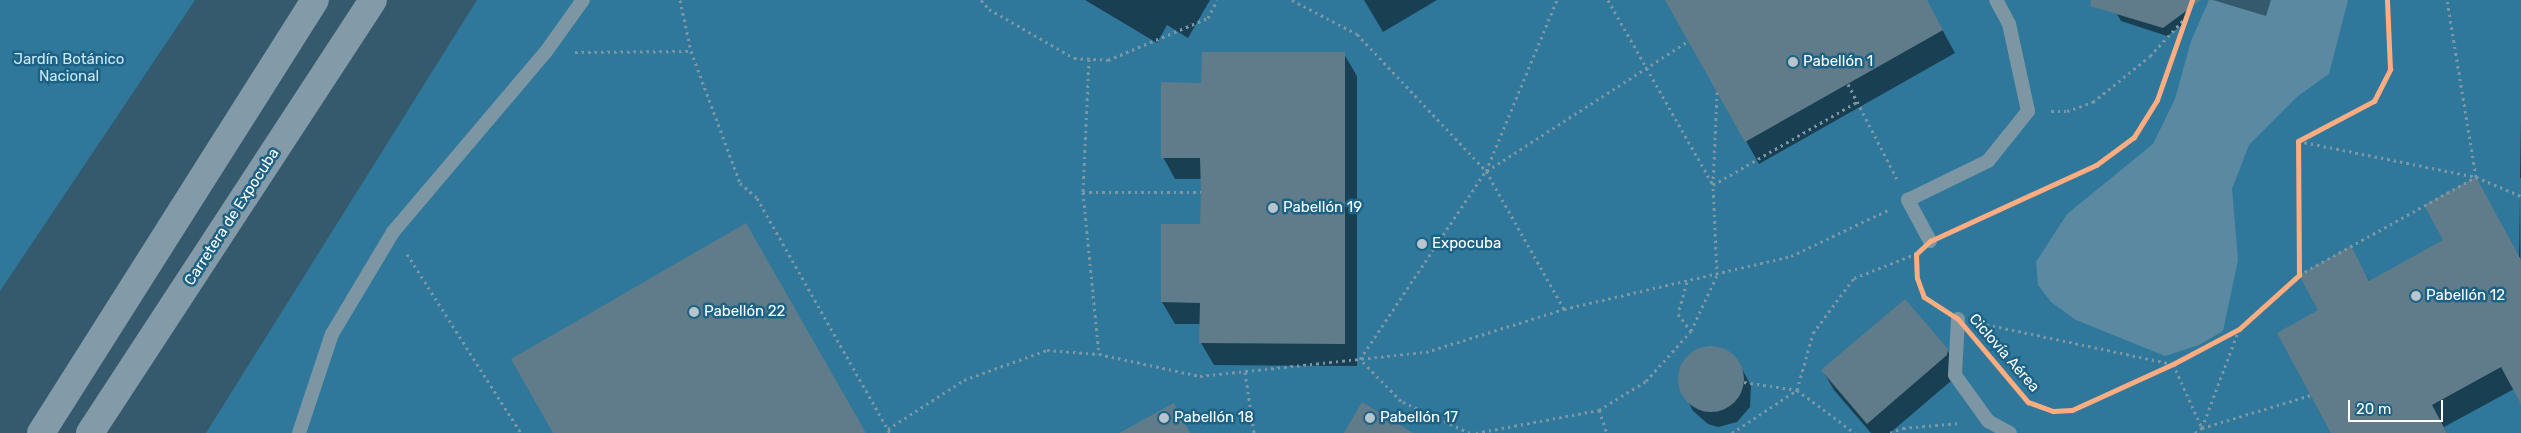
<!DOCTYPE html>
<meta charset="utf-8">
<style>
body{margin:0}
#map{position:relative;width:2521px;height:433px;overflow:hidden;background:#355a6d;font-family:Rubik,sans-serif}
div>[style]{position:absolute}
.green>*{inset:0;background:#2f789b}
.water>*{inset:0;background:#5a89a1}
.pier>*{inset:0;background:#355a6d}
.shadow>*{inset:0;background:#0007}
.building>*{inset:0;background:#607c8a}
.round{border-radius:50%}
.path>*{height:3px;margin-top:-1.5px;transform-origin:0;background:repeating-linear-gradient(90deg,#7c96a3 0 2.5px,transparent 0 6.5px)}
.service>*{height:14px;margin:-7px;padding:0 7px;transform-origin:7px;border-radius:7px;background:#7c96a3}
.secondary>*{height:28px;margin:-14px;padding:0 14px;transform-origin:14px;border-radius:14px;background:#839ba8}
.cycleway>*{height:5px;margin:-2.5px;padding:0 2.5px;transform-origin:2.5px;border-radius:2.5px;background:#ffac80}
.dots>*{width:14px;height:14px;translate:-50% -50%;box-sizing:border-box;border:2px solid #1d6285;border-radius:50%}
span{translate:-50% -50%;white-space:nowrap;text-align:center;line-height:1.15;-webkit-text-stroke:5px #1d6285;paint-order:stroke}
.park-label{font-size:15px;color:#cae9f8}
.poi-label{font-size:15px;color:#fff}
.left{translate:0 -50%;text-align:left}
.street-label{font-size:15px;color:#fff}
.scale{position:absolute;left:2348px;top:400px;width:95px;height:22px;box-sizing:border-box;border:2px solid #fff;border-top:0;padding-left:6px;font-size:15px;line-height:18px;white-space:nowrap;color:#fff;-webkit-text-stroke:4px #1d6285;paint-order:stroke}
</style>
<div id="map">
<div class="green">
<i style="clip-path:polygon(0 0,195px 0,0 291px)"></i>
<i style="clip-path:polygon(477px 0,2521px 0,2521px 433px,206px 433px)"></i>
</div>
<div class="water">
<i style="clip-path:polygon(2209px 0,2348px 0,2329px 74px,2298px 96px,2249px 145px,2232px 189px,2238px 260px,2223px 331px,2199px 345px,2165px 356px,2076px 320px,2051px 302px,2038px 285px,2036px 262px,2067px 214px,2153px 144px,2175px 99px,2191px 41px)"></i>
</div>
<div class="pier">
<i style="clip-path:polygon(2213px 0,2271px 0,2266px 16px)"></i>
</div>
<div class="shadow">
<i style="clip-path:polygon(1085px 0,1210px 0,1188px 38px,1167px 25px,1157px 43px)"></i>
<i style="clip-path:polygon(1364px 0,1437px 0,1383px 32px)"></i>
<i style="clip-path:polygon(1667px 0,1926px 0,1955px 53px,1759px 164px)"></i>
<i style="clip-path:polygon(2109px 0,2193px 0,2186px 22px,2167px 36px,2121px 21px)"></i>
<i style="clip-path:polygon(1344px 54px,1357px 76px,1357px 366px,1214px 365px,1201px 343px,1201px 324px,1175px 324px,1162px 302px,1162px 226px,1202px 226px,1202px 179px,1175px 179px,1163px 157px,1202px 84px)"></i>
<i style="clip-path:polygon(2521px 121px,2521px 179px,2520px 177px)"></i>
<i style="clip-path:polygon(2520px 194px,2521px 401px,2514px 389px,2444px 427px,2447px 433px,2333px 433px,2320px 310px,2363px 270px,2370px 282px,2519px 257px)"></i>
<i style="clip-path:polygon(1720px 348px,1738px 361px,1751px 386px,1750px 407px,1737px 422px,1718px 427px,1708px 424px,1693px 411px,1680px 385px,1683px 364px,1698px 349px)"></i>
<i style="clip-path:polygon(1947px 349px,1958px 375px,1890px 433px,1871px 433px,1834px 390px,1823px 371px)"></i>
</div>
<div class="building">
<i style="clip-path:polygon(1665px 0,1927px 0,1943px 30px,1745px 142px)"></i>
<i style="clip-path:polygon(2091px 0,2201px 0,2163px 28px,2090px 6px)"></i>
<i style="clip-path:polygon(1202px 52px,1345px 52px,1345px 344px,1199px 343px,1200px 303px,1161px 302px,1161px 224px,1200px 224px,1201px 192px,1200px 158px,1161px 158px,1161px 82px,1201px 83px)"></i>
<i style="clip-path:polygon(2476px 177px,2521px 260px,2521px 404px,2501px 367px,2432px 405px,2447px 433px,2331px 433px,2277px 333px,2318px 310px,2299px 275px,2351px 246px,2369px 281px,2443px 240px,2424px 205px)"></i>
<i style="clip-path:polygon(746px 223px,866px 433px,553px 433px,511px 359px)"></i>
<i style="clip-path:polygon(1905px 299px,1948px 349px,1947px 355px,1867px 424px,1821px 370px)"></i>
<i class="round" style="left:1678px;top:346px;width:66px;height:66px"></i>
<i style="clip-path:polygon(1362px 402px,1413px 433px,1344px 433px)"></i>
<i style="clip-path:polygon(1174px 403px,1190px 433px,1119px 433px)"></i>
</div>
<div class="path">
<i style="left:680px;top:0;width:52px;rotate:77.8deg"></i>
<i style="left:691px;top:51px;width:141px;rotate:69.6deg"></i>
<i style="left:740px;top:183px;width:23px;rotate:41deg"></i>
<i style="left:757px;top:198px;width:270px;rotate:60.5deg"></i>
<i style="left:981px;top:0;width:12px;rotate:48deg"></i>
<i style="left:989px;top:9px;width:98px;rotate:30deg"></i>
<i style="left:1074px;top:58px;width:34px;rotate:3deg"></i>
<i style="left:1108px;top:60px;width:108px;rotate:-22.8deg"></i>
<i style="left:1208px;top:18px;width:20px;rotate:-63deg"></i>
<i style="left:1292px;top:0;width:73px;rotate:27.6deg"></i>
<i style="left:1357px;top:34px;width:188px;rotate:46.7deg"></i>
<i style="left:1486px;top:171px;width:159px;rotate:60.5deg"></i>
<i style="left:1608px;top:0;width:213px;rotate:60.4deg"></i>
<i style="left:1713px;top:185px;width:166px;rotate:-30deg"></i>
<i style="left:575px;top:52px;width:116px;rotate:-0.5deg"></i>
<i style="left:1089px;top:59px;width:133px;rotate:92.6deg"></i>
<i style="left:1083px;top:192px;width:163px;rotate:84.4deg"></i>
<i style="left:1848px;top:84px;width:107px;rotate:62.7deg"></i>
<i style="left:2051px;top:111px;width:16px"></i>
<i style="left:2067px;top:111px;width:28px;rotate:-19deg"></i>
<i style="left:2093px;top:102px;width:73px;rotate:-38.9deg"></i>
<i style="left:2150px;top:56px;width:53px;rotate:-47.3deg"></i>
<i style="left:2298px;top:141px;width:182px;rotate:11.4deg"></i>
<i style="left:2476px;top:177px;width:49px;rotate:22.9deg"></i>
<i style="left:1487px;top:171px;width:239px;rotate:-32.9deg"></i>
<i style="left:1083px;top:192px;width:118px"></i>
<i style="left:407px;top:254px;width:212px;rotate:57.5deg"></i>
<i style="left:2299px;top:275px;width:202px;rotate:-29deg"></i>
<i style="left:2476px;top:177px;width:179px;rotate:-99.3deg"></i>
<i style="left:1687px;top:282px;width:33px;rotate:106deg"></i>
<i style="left:1678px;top:314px;width:21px;rotate:53deg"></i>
<i style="left:1980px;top:323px;width:197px;rotate:12deg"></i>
<i style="left:2173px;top:364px;width:70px;rotate:65.6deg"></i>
<i style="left:2202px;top:428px;width:114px;rotate:-16.8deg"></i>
<i style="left:1245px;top:372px;width:62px;rotate:81.6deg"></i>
<i style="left:1744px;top:382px;width:54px;rotate:8.6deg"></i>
<i style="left:1797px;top:390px;width:72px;rotate:36.6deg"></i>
<i style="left:1599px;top:410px;width:24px;rotate:71deg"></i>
<i style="left:888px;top:429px;width:90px;rotate:-32.8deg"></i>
<i style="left:964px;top:380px;width:88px;rotate:-19.9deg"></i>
<i style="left:1047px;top:350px;width:52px;rotate:4.4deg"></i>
<i style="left:1099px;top:354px;width:103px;rotate:12.3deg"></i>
<i style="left:1200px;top:376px;width:227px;rotate:-6.1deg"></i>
<i style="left:1426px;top:352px;width:145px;rotate:-17.3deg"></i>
<i style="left:1564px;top:309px;width:233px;rotate:-13.1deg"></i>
<i style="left:1791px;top:256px;width:107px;rotate:-25.4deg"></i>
<i style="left:1470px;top:433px;width:76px;rotate:-155.1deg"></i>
<i style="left:1401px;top:401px;width:59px;rotate:-134.3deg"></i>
<i style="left:1360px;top:359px;width:226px;rotate:-56.2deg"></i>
<i style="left:1486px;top:171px;width:185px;rotate:-67.5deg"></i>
<i style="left:1476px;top:433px;width:125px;rotate:-10.6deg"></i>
<i style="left:1599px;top:410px;width:55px;rotate:-31.7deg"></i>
<i style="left:1646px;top:381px;width:67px;rotate:-48deg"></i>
<i style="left:1691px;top:331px;width:62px;rotate:-65.1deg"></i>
<i style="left:1717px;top:275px;width:90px;rotate:-92.5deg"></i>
<i style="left:1713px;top:185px;width:93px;rotate:-87.5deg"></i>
<i style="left:1732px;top:433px;width:78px;rotate:-33.5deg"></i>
<i style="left:1797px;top:390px;width:59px;rotate:-74.3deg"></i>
<i style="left:1813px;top:333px;width:69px;rotate:-53.3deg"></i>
<i style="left:1854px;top:278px;width:63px;rotate:-21.3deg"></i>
<i style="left:1890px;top:433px;width:14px;rotate:-21deg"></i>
<i style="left:1903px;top:428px;width:57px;rotate:-5deg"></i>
<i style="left:2195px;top:433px;width:9px;rotate:-36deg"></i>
<i style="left:2202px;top:428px;width:106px;rotate:-69.5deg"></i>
</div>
<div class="service">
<i style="left:1930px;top:241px;width:47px;rotate:-118.2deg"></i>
<i style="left:1908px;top:200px;width:89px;rotate:-26deg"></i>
<i style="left:1988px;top:161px;width:64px;rotate:-51.3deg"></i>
<i style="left:2028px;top:111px;width:89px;rotate:-102.3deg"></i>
<i style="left:2009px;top:24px;width:27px;rotate:-118deg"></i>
<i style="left:1958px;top:319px;width:56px;rotate:93.1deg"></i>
<i style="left:1955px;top:375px;width:57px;rotate:54.3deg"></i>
<i style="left:1988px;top:421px;width:25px;rotate:29deg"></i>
<i style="left:299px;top:433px;width:104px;rotate:-71.6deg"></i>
<i style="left:332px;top:334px;width:119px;rotate:-59.1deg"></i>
<i style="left:393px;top:232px;width:235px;rotate:-49.7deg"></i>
<i style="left:545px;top:53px;width:65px;rotate:-54.4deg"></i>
</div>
<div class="secondary">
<i style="left:41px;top:433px;width:512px;rotate:-57.67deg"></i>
<i style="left:90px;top:433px;width:517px;rotate:-56.83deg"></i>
</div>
<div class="cycleway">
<i style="left:2192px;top:0;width:106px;rotate:109.3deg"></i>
<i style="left:2157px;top:100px;width:44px;rotate:121.9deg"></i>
<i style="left:2134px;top:137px;width:47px;rotate:143.6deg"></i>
<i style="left:2096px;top:165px;width:183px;rotate:155.4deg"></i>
<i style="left:1930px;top:241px;width:19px;rotate:137deg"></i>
<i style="left:1916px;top:254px;width:24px;rotate:88deg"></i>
<i style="left:1917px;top:278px;width:20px;rotate:70deg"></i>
<i style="left:1924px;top:297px;width:40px;rotate:32.9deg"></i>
<i style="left:1958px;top:319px;width:109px;rotate:49.9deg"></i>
<i style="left:2028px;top:402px;width:27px;rotate:20deg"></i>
<i style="left:2053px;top:411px;width:19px;rotate:-3deg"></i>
<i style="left:2072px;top:410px;width:111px;rotate:-24.5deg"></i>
<i style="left:2173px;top:364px;width:75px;rotate:-27.9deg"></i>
<i style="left:2239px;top:329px;width:81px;rotate:-42deg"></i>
<i style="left:2299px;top:275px;width:134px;rotate:-90.4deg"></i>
<i style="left:2298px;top:141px;width:86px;rotate:-27.8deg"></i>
<i style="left:2374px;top:101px;width:36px;rotate:-63deg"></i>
<i style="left:2390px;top:69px;width:69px;rotate:-92.5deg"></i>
</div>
<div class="dots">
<i style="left:1793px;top:62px;background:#b8c5cc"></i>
<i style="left:1273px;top:208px;background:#b8c5cc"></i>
<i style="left:1422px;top:244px;background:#b8c5cc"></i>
<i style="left:2416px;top:296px;background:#b8c5cc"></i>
<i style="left:694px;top:312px;background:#b8c5cc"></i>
<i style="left:1164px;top:418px;background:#b8c5cc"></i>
<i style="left:1370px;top:418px;background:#b8c5cc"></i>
</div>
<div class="park-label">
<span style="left:69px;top:68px">Jardín Botánico<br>Nacional</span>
</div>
<div class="poi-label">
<span class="left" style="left:1803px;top:62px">Pabellón 1</span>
<span class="left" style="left:1283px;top:208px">Pabellón 19</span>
<span class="left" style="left:1432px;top:244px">Expocuba</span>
<span class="left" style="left:2426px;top:296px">Pabellón 12</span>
<span class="left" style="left:704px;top:312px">Pabellón 22</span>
<span class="left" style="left:1174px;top:418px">Pabellón 18</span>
<span class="left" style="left:1380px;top:418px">Pabellón 17</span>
</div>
<div class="street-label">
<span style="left:232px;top:217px;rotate:-57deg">Carretera de Expocuba</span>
<span style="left:2004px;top:353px;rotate:49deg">Ciclovía Aérea</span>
</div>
<div class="scale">20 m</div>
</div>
